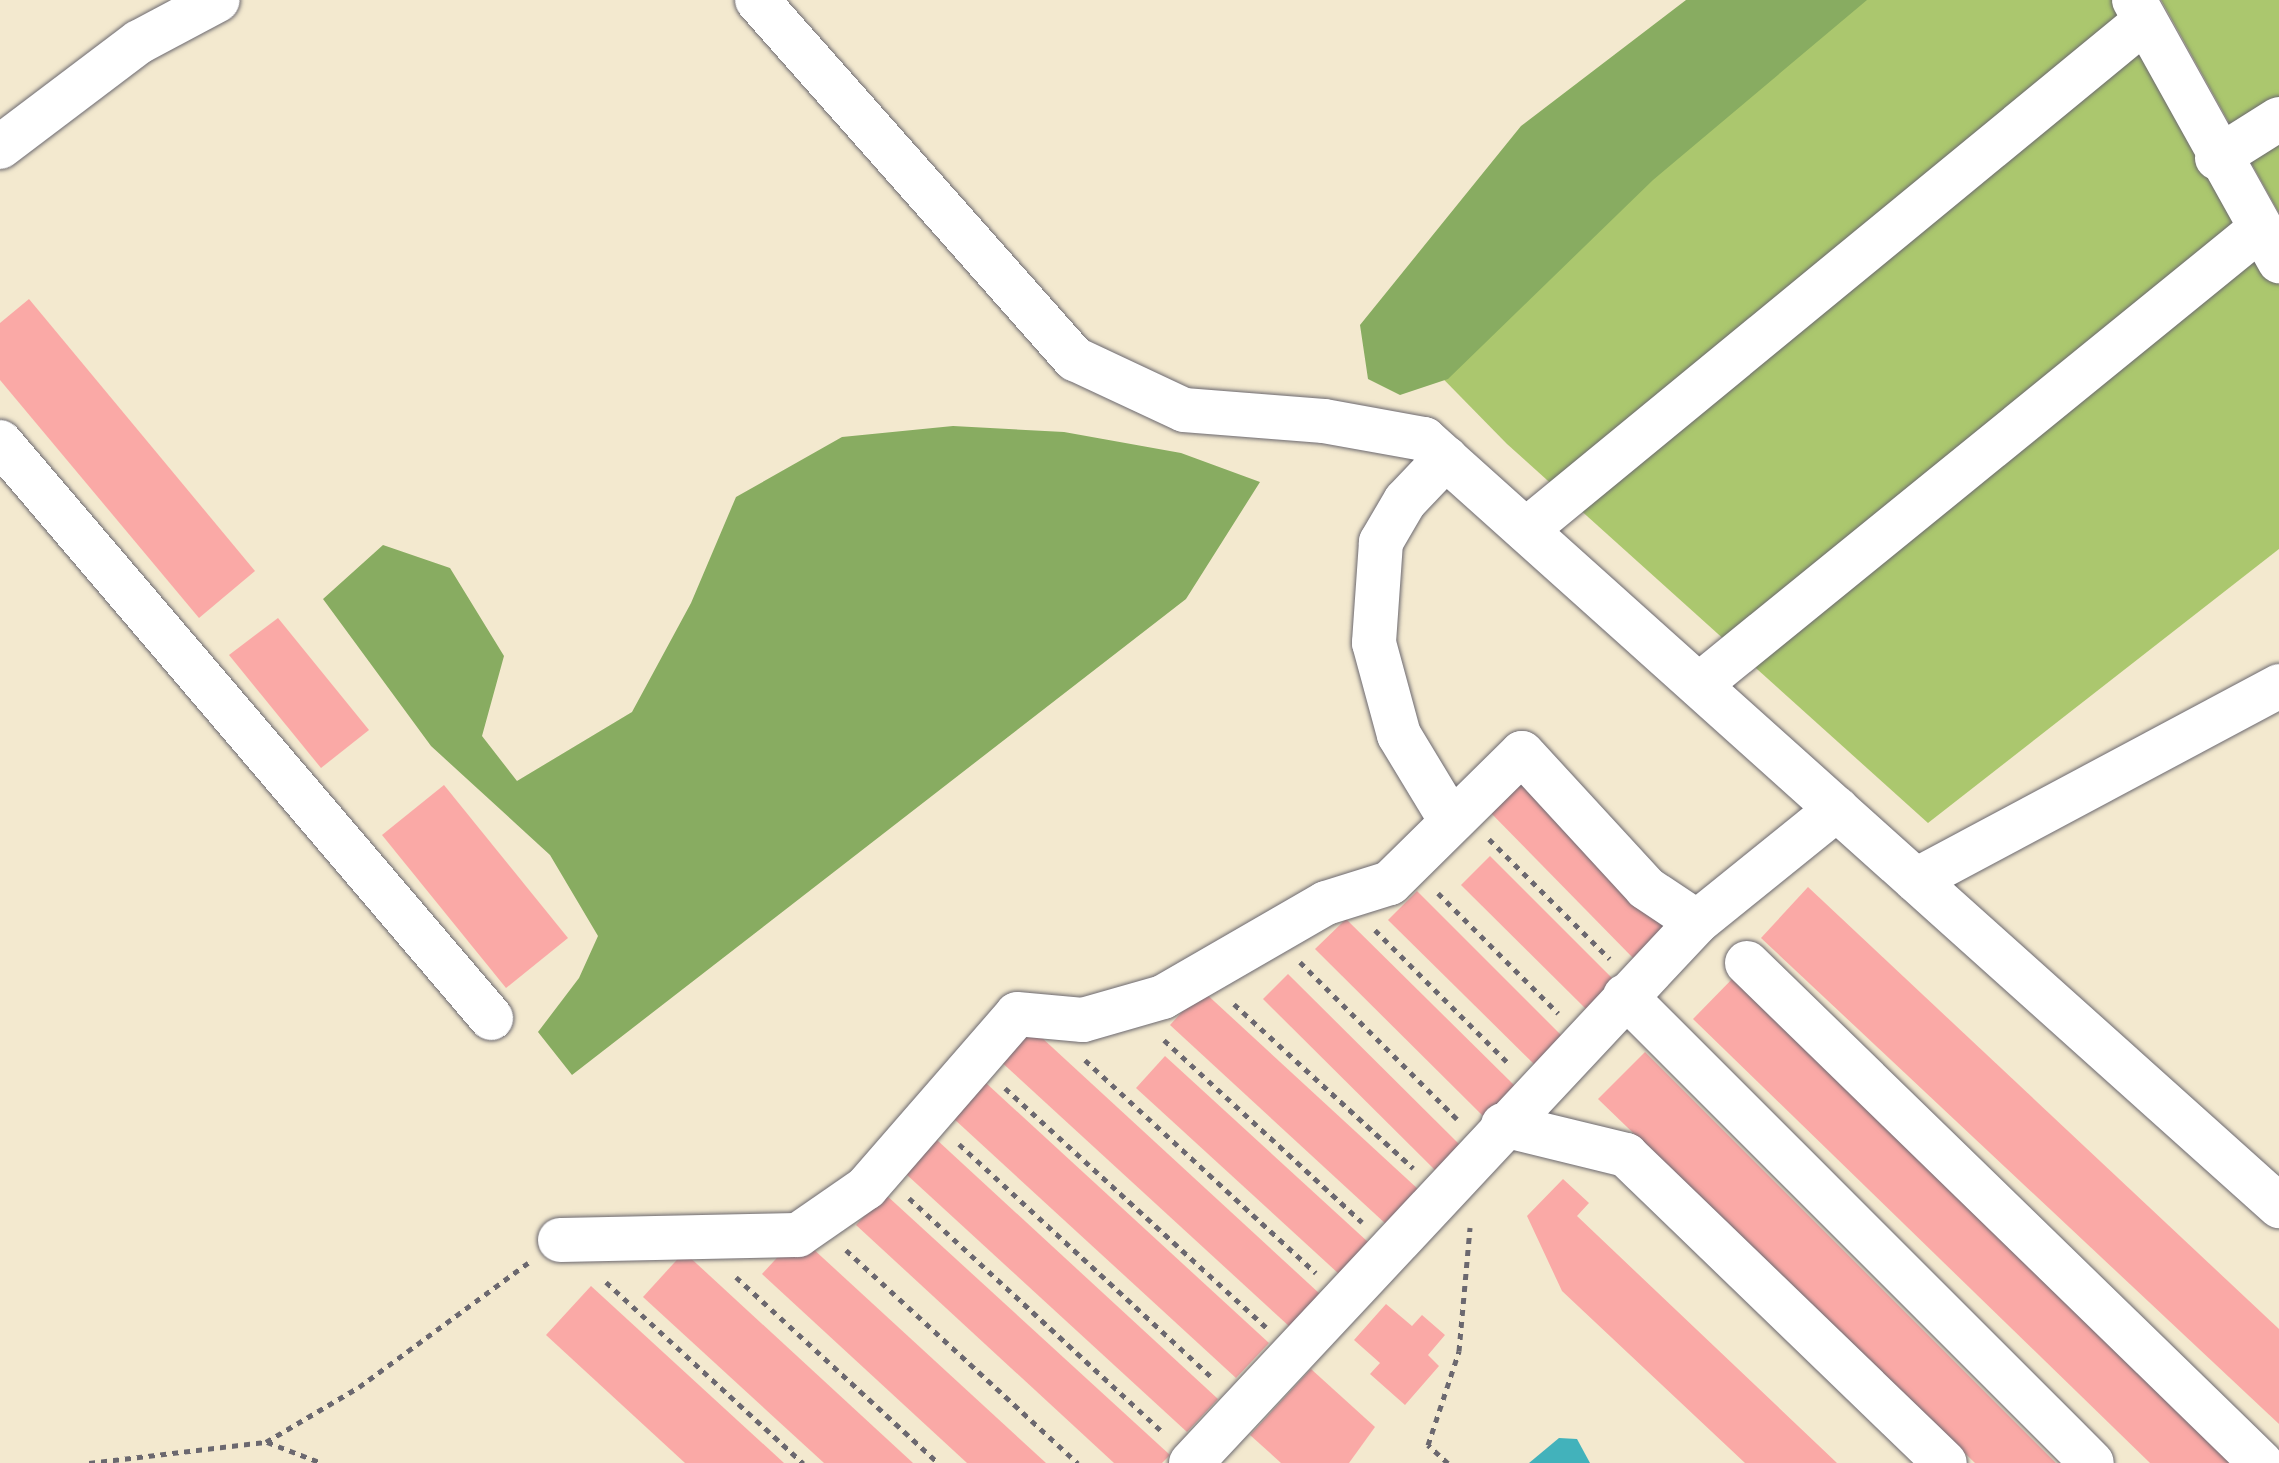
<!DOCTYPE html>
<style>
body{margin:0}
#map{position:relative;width:2279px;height:1463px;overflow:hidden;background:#f3e9cf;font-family:"Shantell Sans",sans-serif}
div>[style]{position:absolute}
.green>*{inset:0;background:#abc76e}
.forest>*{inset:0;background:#88ac61}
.water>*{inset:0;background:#42b2bb}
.building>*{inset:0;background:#faa9a6}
.path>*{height:5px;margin-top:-2.5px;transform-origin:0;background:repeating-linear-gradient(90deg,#6b686f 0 6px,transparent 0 12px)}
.roads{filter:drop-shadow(0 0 2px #6b686f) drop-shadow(0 0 2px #6b686f)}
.minor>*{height:44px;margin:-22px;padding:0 22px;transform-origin:22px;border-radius:22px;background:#fff}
span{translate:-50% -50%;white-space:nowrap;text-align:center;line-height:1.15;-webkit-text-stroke:6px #fcf5e5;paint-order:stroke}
</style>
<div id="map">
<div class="green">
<i style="clip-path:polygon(1814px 0,2126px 0,2279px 285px,2279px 549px,1928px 823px,1507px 444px,1409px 344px)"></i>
<i style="clip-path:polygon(2161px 0,2279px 0,2279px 213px)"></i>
</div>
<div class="forest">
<i style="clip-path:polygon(1686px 0,1867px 0,1653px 180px,1448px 379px,1400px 395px,1368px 379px,1360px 325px,1521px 126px)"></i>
<i style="clip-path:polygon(953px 426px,1064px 432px,1181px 453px,1260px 482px,1186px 599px,572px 1075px,538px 1032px,579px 978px,598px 936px,550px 855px,431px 746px,323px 599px,383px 545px,450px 568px,504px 656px,482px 736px,517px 781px,632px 712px,691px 603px,736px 497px,842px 437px)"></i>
</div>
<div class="water">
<i style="clip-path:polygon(1559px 1438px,1577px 1439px,1590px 1463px,1529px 1463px)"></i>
</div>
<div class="building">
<i style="clip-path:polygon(29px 299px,255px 571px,199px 618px,0 380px,0 323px)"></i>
<i style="clip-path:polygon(278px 618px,369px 730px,321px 768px,229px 655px)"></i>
<i style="clip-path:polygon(1517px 779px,1664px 928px,1633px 958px,1487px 809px)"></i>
<i style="clip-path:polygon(444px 785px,568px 938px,506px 988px,382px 835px)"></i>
<i style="clip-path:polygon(1490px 856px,1616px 982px,1588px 1011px,1461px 885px)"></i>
<i style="clip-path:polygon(1808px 887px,2279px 1329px,2279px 1424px,1761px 938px)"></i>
<i style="clip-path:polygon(1417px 891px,1564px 1038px,1536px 1066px,1388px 920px)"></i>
<i style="clip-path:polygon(1346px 919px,1515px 1086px,1484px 1117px,1315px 949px)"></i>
<i style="clip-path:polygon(1288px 974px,1461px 1146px,1436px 1171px,1263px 999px)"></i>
<i style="clip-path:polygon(1735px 976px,2236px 1463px,2150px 1463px,1693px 1019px)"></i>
<i style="clip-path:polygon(1202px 990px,1419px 1190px,1387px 1225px,1170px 1025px)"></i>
<i style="clip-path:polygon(1028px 1025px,1320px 1294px,1290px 1327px,998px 1059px)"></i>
<i style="clip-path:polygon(1645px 1052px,2056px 1463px,1975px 1463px,1598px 1099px)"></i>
<i style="clip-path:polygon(1165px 1056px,1368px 1242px,1339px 1274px,1136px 1088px)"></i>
<i style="clip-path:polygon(986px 1083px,1269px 1343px,1236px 1378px,953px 1118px)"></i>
<i style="clip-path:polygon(937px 1140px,1218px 1399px,1187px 1432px,906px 1174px)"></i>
<i style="clip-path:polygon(1563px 1179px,1589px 1203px,1577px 1216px,1837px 1463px,1745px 1463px,1562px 1291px,1527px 1216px)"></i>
<i style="clip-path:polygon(885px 1194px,1170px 1455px,1162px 1463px,1114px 1463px,856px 1225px)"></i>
<i style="clip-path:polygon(798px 1235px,1046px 1463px,967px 1463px,762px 1274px)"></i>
<i style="clip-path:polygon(684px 1252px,913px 1463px,824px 1463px,643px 1297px)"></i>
<i style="clip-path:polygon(591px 1286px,784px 1463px,685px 1463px,546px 1335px)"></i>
<i style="clip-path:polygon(1386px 1304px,1412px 1326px,1422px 1315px,1445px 1335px,1428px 1355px,1439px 1366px,1405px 1405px,1370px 1374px,1380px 1363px,1354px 1340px)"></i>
<i style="clip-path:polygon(1311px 1369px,1375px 1427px,1349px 1463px,1281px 1463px,1250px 1435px)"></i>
</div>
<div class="path">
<i style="left:1489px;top:839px;width:170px;rotate:44.8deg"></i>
<i style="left:1438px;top:893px;width:170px;rotate:45deg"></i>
<i style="left:1375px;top:930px;width:190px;rotate:45deg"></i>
<i style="left:1300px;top:962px;width:222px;rotate:45deg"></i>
<i style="left:1234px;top:1004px;width:243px;rotate:42.5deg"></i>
<i style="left:1164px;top:1040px;width:269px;rotate:42.6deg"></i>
<i style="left:1085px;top:1060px;width:314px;rotate:42.7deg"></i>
<i style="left:1005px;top:1088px;width:354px;rotate:42.5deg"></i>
<i style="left:959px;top:1144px;width:345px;rotate:42.7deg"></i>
<i style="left:909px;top:1198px;width:345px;rotate:42.7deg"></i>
<i style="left:846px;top:1250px;width:315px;rotate:42.6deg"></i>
<i style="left:736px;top:1277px;width:275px;rotate:42.6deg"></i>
<i style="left:606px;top:1282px;width:268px;rotate:42.6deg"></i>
<i style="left:267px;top:1442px;width:59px;rotate:20.9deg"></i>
<i style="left:89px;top:1463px;width:178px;rotate:-6.8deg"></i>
<i style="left:266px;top:1442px;width:108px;rotate:-30.6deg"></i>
<i style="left:359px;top:1387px;width:210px;rotate:-36.3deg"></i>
<i style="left:1448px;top:1463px;width:27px;rotate:-138deg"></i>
<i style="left:1428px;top:1445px;width:99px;rotate:-71.7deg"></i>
<i style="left:1459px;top:1351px;width:124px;rotate:-84.9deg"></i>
</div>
<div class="roads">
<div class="minor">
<i style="left:757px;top:0;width:480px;rotate:48.5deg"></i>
<i style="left:1075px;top:359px;width:120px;rotate:25.1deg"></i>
<i style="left:1184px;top:410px;width:140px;rotate:4.5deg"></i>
<i style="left:1324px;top:421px;width:102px;rotate:10.2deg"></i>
<i style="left:1424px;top:439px;width:1149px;rotate:41.89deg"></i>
<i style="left:2134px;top:0;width:299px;rotate:60.9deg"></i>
<i style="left:0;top:147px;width:174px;rotate:-37.1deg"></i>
<i style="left:139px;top:42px;width:89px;rotate:-28deg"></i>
<i style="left:2217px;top:158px;width:73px;rotate:-32.2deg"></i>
<i style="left:0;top:442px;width:757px;rotate:49.55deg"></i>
<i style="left:1446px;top:458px;width:59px;rotate:133.6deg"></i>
<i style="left:1405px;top:501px;width:48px;rotate:120.3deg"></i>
<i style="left:1381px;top:542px;width:101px;rotate:94deg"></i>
<i style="left:1374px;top:643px;width:95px;rotate:74.8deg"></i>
<i style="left:1399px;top:735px;width:100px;rotate:58.8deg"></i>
<i style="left:1526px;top:530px;width:801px;rotate:-39.43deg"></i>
<i style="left:1699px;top:685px;width:723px;rotate:-39.11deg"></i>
<i style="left:1916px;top:880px;width:412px;rotate:-28.1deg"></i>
<i style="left:1747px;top:963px;width:717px;rotate:44.21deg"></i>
<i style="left:1625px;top:996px;width:660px;rotate:45deg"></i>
<i style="left:1503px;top:1125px;width:127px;rotate:13.7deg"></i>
<i style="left:1626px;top:1155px;width:443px;rotate:44deg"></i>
<i style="left:560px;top:1240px;width:238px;rotate:-1.2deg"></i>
<i style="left:798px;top:1235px;width:83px;rotate:-34.7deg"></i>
<i style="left:866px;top:1188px;width:230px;rotate:-49deg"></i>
<i style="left:1017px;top:1014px;width:66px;rotate:5.2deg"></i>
<i style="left:1083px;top:1020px;width:83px;rotate:-16deg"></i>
<i style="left:1163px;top:997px;width:188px;rotate:-30deg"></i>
<i style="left:1326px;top:903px;width:67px;rotate:-17.4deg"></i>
<i style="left:1390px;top:883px;width:185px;rotate:-44.6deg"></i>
<i style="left:1522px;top:753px;width:183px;rotate:47.4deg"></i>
<i style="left:1646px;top:888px;width:61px;rotate:33.7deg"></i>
<i style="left:1191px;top:1463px;width:741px;rotate:-46.91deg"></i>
<i style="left:1697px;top:922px;width:180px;rotate:-38.9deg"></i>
</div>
</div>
</div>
